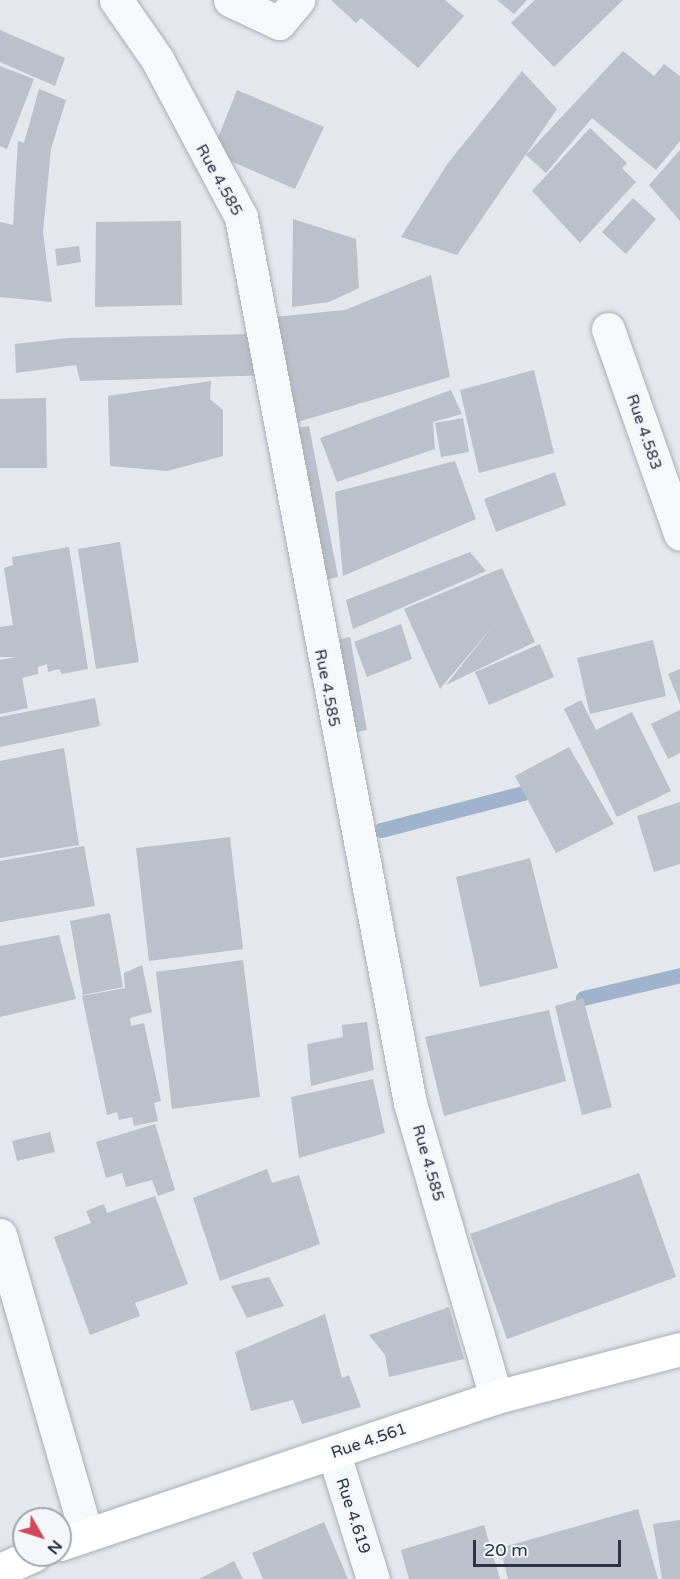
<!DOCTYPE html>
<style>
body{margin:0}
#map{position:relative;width:680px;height:1579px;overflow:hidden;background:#e4e7ec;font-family:"Varela Round",sans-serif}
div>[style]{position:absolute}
.stream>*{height:15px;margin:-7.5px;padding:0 7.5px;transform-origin:7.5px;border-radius:7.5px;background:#9fb4cc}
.building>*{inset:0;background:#bbc0ca}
.roads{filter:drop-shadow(0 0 2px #a9aeb7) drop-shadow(0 0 2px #a9aeb7)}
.minor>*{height:33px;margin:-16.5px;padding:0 16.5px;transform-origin:16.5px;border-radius:16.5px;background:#f7f8fa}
.secondary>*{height:33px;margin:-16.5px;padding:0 16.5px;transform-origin:16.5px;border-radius:16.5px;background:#fff}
span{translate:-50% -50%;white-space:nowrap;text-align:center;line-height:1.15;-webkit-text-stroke:6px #f4f6f9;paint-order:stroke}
.street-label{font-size:16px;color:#2b3445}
.north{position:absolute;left:12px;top:1507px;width:60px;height:60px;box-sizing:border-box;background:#f4f6f9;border:2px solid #a4a8b1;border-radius:50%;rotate:129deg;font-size:16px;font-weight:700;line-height:24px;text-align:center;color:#2b3445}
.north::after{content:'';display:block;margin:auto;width:21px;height:27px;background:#d1495b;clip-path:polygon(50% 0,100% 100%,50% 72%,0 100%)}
.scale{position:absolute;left:473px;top:1540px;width:148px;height:27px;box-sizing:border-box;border:3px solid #2b3445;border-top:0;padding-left:8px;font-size:18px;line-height:21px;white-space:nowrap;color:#2b3445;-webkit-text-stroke:4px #f4f6f9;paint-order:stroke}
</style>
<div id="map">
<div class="stream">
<i style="left:381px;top:830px;width:147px;rotate:-14.6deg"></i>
<i style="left:583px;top:998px;width:100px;rotate:-13.3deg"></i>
</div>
<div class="building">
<i style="clip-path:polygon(331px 0,445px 0,464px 16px,418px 68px,361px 18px,356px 23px)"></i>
<i style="clip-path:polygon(497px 0,527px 0,514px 14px)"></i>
<i style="clip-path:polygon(535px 0,623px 0,554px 67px,511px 23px)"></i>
<i style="clip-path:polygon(0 30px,65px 58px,55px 86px,0 62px)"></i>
<i style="clip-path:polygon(623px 51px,654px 76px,664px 64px,680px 76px,680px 141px,656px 170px,592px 118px,546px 173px,526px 155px)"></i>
<i style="clip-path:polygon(0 66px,34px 79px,7px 149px,0 146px)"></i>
<i style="clip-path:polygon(522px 71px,557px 109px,457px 255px,401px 237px,448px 163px)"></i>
<i style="clip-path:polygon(39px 89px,66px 100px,51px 149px,43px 232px,52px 302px,0 297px,0 222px,13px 225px,18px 141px,24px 143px)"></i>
<i style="clip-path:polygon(237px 90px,324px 127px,295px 189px,212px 153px)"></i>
<i style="clip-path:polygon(590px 128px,627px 163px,622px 168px,636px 182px,580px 243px,532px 191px)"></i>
<i style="clip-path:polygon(680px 150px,680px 221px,649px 185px)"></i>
<i style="clip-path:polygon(633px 198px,656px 219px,626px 254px,602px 232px)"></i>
<i style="clip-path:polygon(293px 219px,356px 239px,359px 288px,329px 302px,292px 307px)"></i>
<i style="clip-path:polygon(181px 221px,182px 305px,95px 307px,96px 222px)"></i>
<i style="clip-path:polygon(79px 246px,81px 262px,57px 266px,55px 249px)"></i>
<i style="clip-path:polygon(431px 275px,450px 377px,277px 428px,264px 318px,345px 310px)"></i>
<i style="clip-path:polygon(254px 334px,268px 375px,80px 381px,76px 365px,16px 373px,15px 344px,68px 338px)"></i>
<i style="clip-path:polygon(534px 370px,554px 453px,479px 473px,460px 390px)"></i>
<i style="clip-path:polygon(211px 381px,210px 399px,223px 410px,223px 456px,167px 471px,110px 466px,108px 396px)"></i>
<i style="clip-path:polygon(451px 390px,462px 414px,433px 422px,435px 449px,337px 482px,320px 438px)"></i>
<i style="clip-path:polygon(46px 398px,47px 468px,0 468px,0 399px)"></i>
<i style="clip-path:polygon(463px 418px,469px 452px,441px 457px,435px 423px)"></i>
<i style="clip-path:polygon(309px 426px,338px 577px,309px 583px,280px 431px)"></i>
<i style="clip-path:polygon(455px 461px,476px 519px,343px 576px,335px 492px)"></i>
<i style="clip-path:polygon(555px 472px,566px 505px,496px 532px,484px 499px)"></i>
<i style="clip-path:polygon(120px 542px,139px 662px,96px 669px,78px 549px)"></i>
<i style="clip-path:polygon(69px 547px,88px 669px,62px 674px,59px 669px,48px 672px,47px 664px,38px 667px,38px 674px,22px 678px,28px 708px,0 714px,0 660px,17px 657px,0 657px,0 627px,13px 625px,4px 568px,13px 565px,12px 557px)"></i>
<i style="clip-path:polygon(470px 552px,486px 571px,353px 629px,346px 600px)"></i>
<i style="clip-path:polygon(502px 568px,535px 642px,446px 685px,492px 627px,440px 689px,404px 609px)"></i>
<i style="clip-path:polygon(401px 624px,412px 659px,367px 677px,354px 642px)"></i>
<i style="clip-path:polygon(350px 637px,367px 730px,339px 736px,322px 643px)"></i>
<i style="clip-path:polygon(653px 640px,666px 696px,590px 714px,577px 658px)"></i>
<i style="clip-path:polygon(540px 644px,554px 677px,489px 705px,475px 672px)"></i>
<i style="clip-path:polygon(680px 669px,680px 704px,668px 674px)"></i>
<i style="clip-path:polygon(95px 698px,100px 726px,0 747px,0 717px)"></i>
<i style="clip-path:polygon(581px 700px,596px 730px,632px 712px,671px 791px,617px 817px,564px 709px)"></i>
<i style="clip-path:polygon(680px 710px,680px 753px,668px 759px,651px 724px)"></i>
<i style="clip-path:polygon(569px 747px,614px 824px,556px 853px,515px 776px)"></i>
<i style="clip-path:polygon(64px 748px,79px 845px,0 858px,0 761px)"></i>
<i style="clip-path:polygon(680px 802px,680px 864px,654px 872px,637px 816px)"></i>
<i style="clip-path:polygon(230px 837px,243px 949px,149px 961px,136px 848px)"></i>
<i style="clip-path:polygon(84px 846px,95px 906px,0 922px,0 861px)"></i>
<i style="clip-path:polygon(530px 858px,558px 968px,480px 987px,456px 877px)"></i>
<i style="clip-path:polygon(110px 913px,123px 987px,83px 995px,70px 921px)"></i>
<i style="clip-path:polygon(59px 935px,76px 999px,0 1017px,0 946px)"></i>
<i style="clip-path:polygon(243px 960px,260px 1097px,172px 1109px,156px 972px)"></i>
<i style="clip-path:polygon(142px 965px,152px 1012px,130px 1018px,131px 1026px,144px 1023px,161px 1101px,154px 1103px,158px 1121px,134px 1126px,132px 1117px,119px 1120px,117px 1112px,107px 1115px,82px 996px,125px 988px,124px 973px)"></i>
<i style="clip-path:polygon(583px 998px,612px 1107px,582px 1115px,555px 1006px)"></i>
<i style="clip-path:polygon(549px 1010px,566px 1081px,444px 1116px,425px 1037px)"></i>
<i style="clip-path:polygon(367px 1022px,374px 1070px,311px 1086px,307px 1044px,343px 1037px,342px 1025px)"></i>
<i style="clip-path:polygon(373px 1079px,385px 1133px,299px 1158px,291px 1097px)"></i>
<i style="clip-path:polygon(155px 1124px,175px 1190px,158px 1196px,152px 1180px,126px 1187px,122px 1173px,106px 1178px,96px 1142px)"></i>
<i style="clip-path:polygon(50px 1132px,55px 1152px,17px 1161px,12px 1141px)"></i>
<i style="clip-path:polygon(267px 1169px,272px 1183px,299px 1175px,320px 1244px,220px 1281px,193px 1198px)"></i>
<i style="clip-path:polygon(639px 1173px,676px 1277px,507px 1339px,470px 1234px)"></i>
<i style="clip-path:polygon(155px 1196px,188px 1284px,135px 1303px,140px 1316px,90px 1335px,54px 1237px,91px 1223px,86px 1211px,104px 1204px,107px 1213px)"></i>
<i style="clip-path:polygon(269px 1277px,284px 1306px,247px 1318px,231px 1286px)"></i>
<i style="clip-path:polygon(449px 1307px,464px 1359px,389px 1377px,385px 1355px,369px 1335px)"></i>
<i style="clip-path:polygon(325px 1314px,342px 1378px,349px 1375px,361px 1407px,302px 1424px,293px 1400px,251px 1411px,235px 1352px)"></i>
<i style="clip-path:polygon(638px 1509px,658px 1579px,508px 1579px,500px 1548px)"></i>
<i style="clip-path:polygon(680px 1520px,680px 1579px,662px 1579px,653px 1524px)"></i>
<i style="clip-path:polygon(324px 1522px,348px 1579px,263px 1579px,252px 1553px)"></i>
<i style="clip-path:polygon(484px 1525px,500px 1579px,409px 1579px,401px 1550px)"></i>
<i style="clip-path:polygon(234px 1561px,243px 1579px,199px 1579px)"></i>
</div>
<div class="roads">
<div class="minor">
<i style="left:116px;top:0;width:72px;rotate:55.2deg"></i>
<i style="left:157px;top:59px;width:179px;rotate:62deg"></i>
<i style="left:241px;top:217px;width:902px;rotate:79.2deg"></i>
<i style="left:410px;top:1103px;width:306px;rotate:73.7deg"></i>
<i style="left:230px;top:0;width:54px;rotate:25.1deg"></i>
<i style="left:279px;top:23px;width:30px;rotate:-50deg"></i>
<i style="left:608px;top:329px;width:217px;rotate:70.6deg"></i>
<i style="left:0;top:1235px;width:310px;rotate:73.9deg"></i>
<i style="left:334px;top:1454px;width:131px;rotate:72.7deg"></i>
</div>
<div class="secondary">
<i style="left:60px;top:1544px;width:460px;rotate:-18.6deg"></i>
<i style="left:496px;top:1397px;width:190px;rotate:-14.6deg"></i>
<i style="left:0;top:1570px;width:37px;rotate:-24deg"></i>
</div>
</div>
<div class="street-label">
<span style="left:219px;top:180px;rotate:61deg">Rue 4.585</span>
<span style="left:644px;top:432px;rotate:71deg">Rue 4.583</span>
<span style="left:327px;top:688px;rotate:79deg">Rue 4.585</span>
<span style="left:428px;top:1163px;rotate:74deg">Rue 4.585</span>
<span style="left:369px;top:1441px;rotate:-19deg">Rue 4.561</span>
<span style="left:353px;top:1516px;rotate:72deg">Rue 4.619</span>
</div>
<div class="north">N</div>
<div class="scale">20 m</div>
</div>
